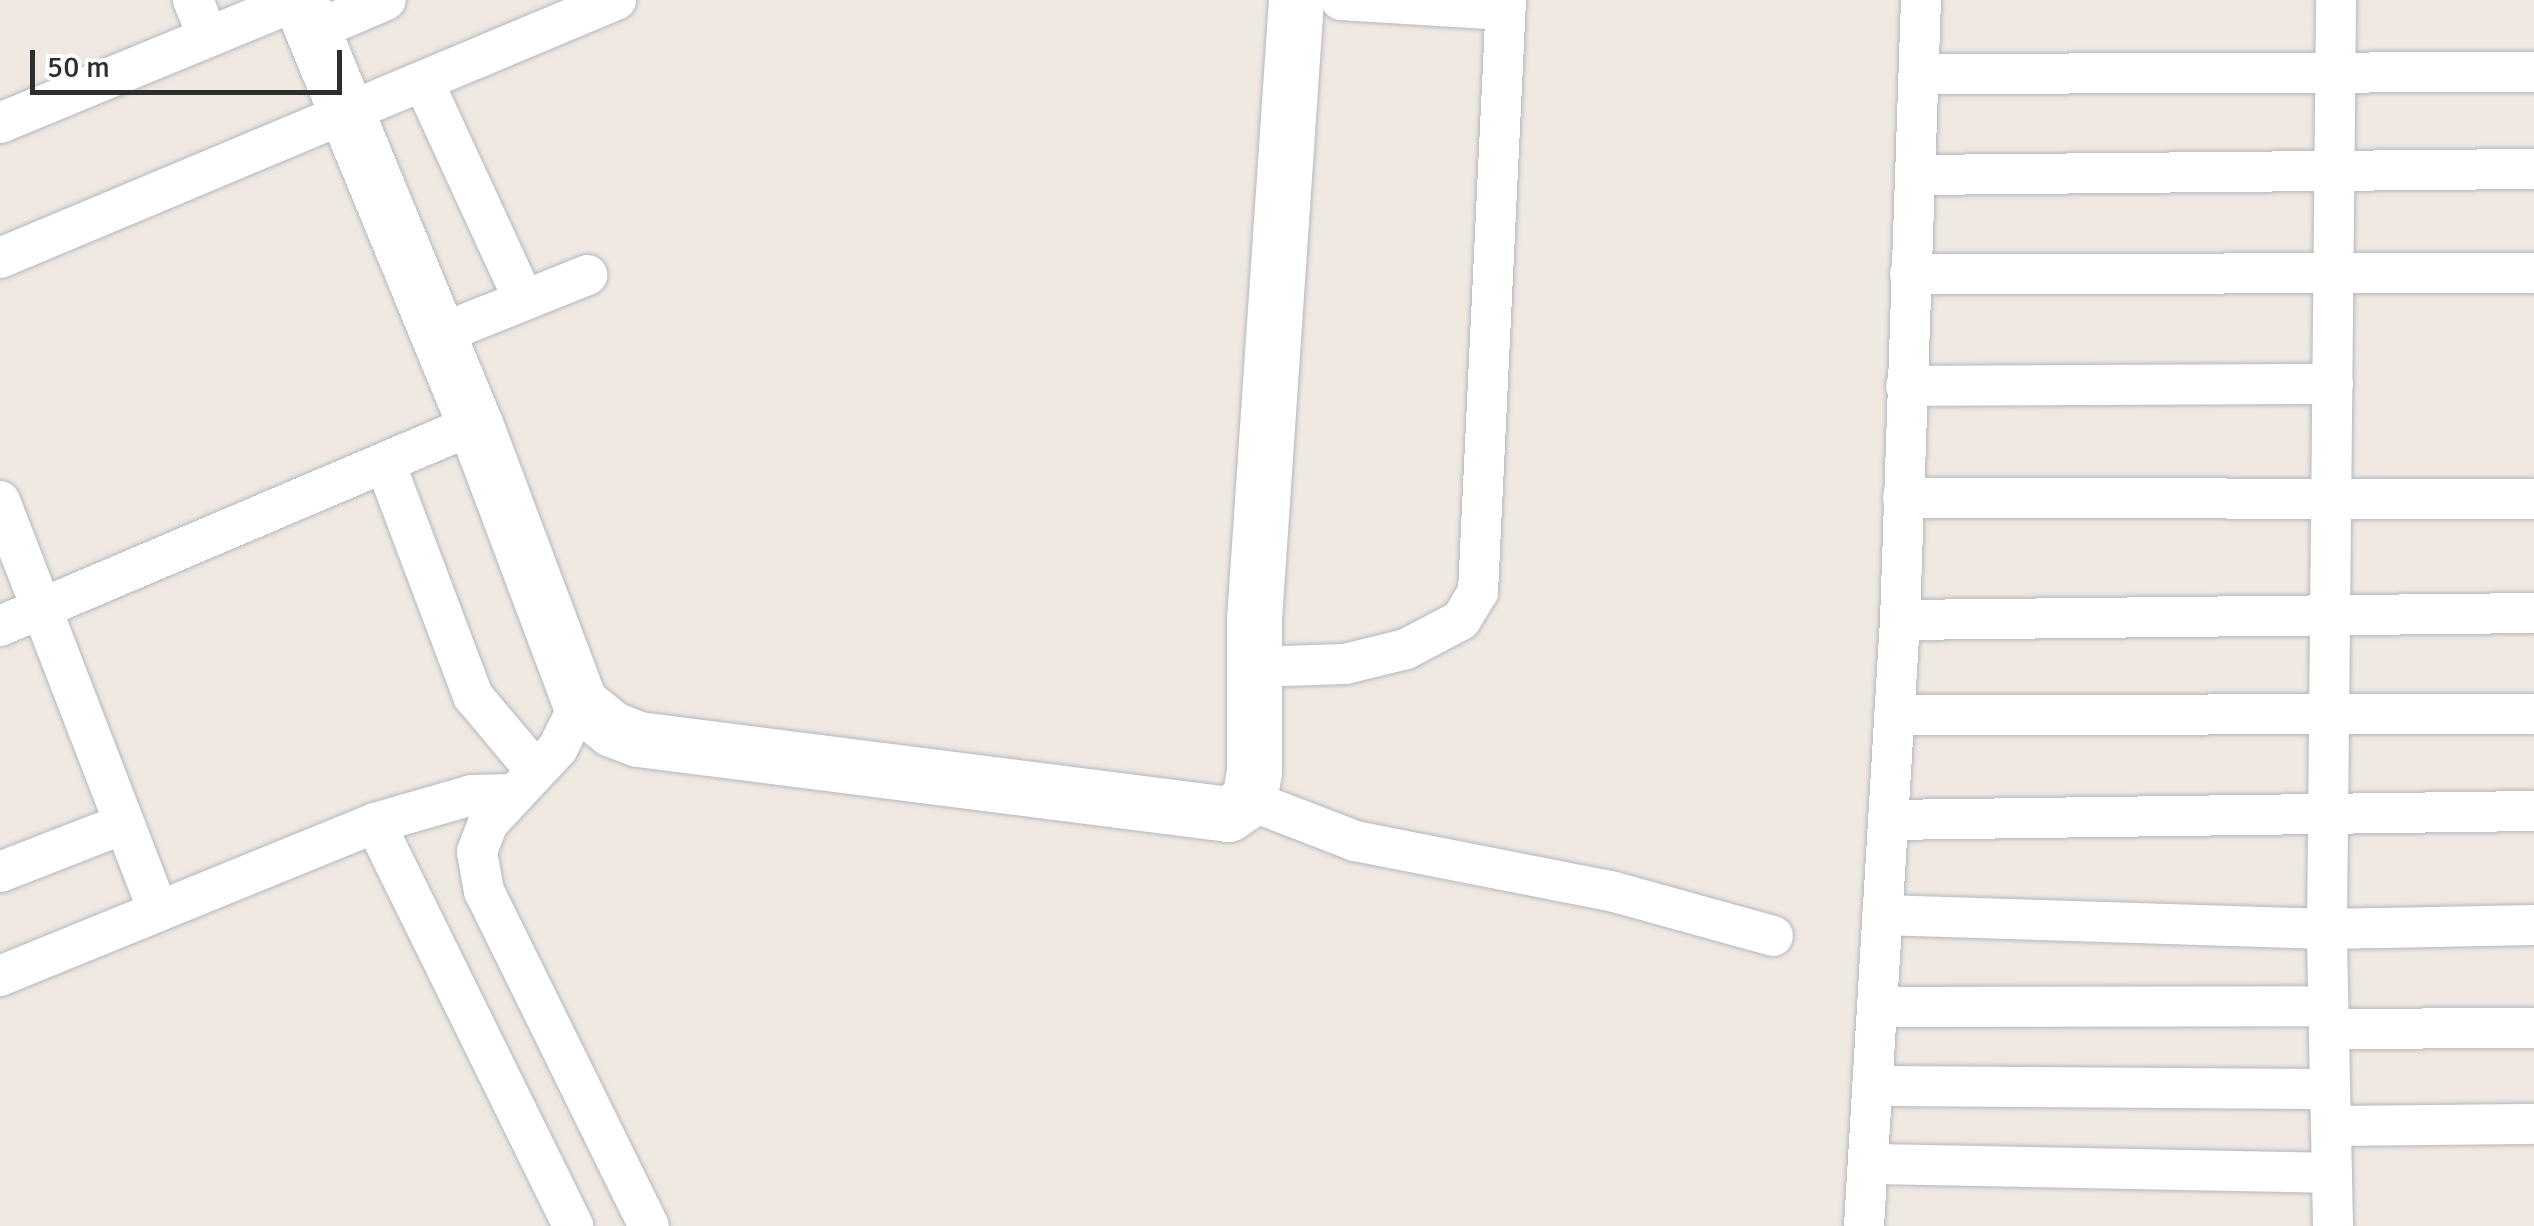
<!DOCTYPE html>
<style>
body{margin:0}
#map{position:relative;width:2534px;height:1226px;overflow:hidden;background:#efe9e1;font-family:Signika,sans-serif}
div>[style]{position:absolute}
.roads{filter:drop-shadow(0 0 2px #b4b7c1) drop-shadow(0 0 2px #b4b7c1)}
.street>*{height:40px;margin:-20px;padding:0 20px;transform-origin:20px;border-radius:20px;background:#fff}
.secondary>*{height:55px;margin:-27.5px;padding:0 27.5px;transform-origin:27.5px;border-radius:27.5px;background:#fff}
span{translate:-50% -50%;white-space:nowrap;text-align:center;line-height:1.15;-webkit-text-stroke:8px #fff;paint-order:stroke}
.scale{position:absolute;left:30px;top:50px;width:312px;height:45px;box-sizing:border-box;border:5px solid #2e2e2e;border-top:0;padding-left:12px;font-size:30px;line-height:35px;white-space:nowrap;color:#2e2e2e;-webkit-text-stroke:8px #fff;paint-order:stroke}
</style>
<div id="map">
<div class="roads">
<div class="street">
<i style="left:193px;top:0;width:40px;rotate:68deg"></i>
<i style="left:1341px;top:0;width:164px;rotate:3.5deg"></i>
<i style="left:314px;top:31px;width:78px;rotate:-23.3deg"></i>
<i style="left:1920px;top:74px;width:614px;rotate:-0.19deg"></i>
<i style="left:424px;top:83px;width:239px;rotate:65.3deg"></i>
<i style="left:0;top:123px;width:322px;rotate:-22.4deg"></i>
<i style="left:1915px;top:175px;width:619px;rotate:-0.56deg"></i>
<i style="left:0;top:258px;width:668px;rotate:-22.73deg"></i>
<i style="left:1910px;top:274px;width:624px;rotate:-0.09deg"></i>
<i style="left:438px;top:335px;width:161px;rotate:-21.9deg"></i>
<i style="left:1906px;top:386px;width:427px;rotate:-0.3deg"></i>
<i style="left:385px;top:463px;width:249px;rotate:69.3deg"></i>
<i style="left:473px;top:696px;width:98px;rotate:50deg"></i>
<i style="left:1903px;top:498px;width:631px;rotate:0.09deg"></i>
<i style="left:0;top:501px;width:438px;rotate:68.9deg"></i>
<i style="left:1900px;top:620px;width:634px;rotate:-0.63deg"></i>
<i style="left:0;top:626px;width:516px;rotate:-23.04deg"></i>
<i style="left:1252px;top:667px;width:93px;rotate:-1.8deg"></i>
<i style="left:1345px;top:664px;width:63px;rotate:-13.8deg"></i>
<i style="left:1406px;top:649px;width:62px;rotate:-27.8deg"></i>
<i style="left:1461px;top:620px;width:33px;rotate:-59deg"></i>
<i style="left:1478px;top:592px;width:593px;rotate:-87.29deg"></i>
<i style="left:580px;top:703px;width:50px;rotate:116.1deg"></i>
<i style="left:558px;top:748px;width:103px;rotate:133deg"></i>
<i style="left:488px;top:823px;width:31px;rotate:111deg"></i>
<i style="left:477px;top:852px;width:40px;rotate:80deg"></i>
<i style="left:484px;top:891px;width:373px;rotate:63.8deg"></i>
<i style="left:1894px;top:715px;width:640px;rotate:-0.09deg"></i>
<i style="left:1249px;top:800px;width:114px;rotate:21.1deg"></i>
<i style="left:1355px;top:841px;width:261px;rotate:11.1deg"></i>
<i style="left:1611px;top:891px;width:168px;rotate:15.5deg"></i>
<i style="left:1888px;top:820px;width:646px;rotate:-0.8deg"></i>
<i style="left:375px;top:823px;width:449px;rotate:63.8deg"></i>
<i style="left:0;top:872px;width:132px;rotate:-21.3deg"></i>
<i style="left:1882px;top:915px;width:445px;rotate:1.8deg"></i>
<i style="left:2327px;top:929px;width:207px;rotate:-1.1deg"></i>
<i style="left:0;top:976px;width:405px;rotate:-22.2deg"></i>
<i style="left:375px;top:823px;width:101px;rotate:-16.1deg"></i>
<i style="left:472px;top:795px;width:43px;rotate:-1.3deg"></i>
<i style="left:1877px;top:1007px;width:451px;rotate:-0.1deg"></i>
<i style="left:2329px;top:1029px;width:205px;rotate:-0.3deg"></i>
<i style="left:1872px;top:1086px;width:458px;rotate:0.4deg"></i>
<i style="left:2331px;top:1126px;width:203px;rotate:-0.6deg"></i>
<i style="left:1868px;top:1164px;width:464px;rotate:1.1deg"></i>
<i style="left:1864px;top:1226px;width:607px;rotate:-86.6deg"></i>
<i style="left:1900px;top:620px;width:620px;rotate:-88.06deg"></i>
<i style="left:2333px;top:1226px;width:297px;rotate:-91.2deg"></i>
<i style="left:2327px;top:929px;width:929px;rotate:-89.44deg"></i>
</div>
<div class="secondary">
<i style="left:300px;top:0;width:459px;rotate:67.6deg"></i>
<i style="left:475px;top:424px;width:298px;rotate:69.4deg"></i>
<i style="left:580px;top:703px;width:41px;rotate:39.1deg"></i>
<i style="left:612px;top:729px;width:28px;rotate:21deg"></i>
<i style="left:638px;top:739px;width:595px;rotate:7.24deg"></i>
<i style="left:1228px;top:814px;width:25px;rotate:-34deg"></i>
<i style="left:1249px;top:800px;width:29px;rotate:-80deg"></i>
<i style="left:1254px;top:771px;width:152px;rotate:-90deg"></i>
<i style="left:1254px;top:619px;width:620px;rotate:-86.12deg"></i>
</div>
</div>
<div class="scale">50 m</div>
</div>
